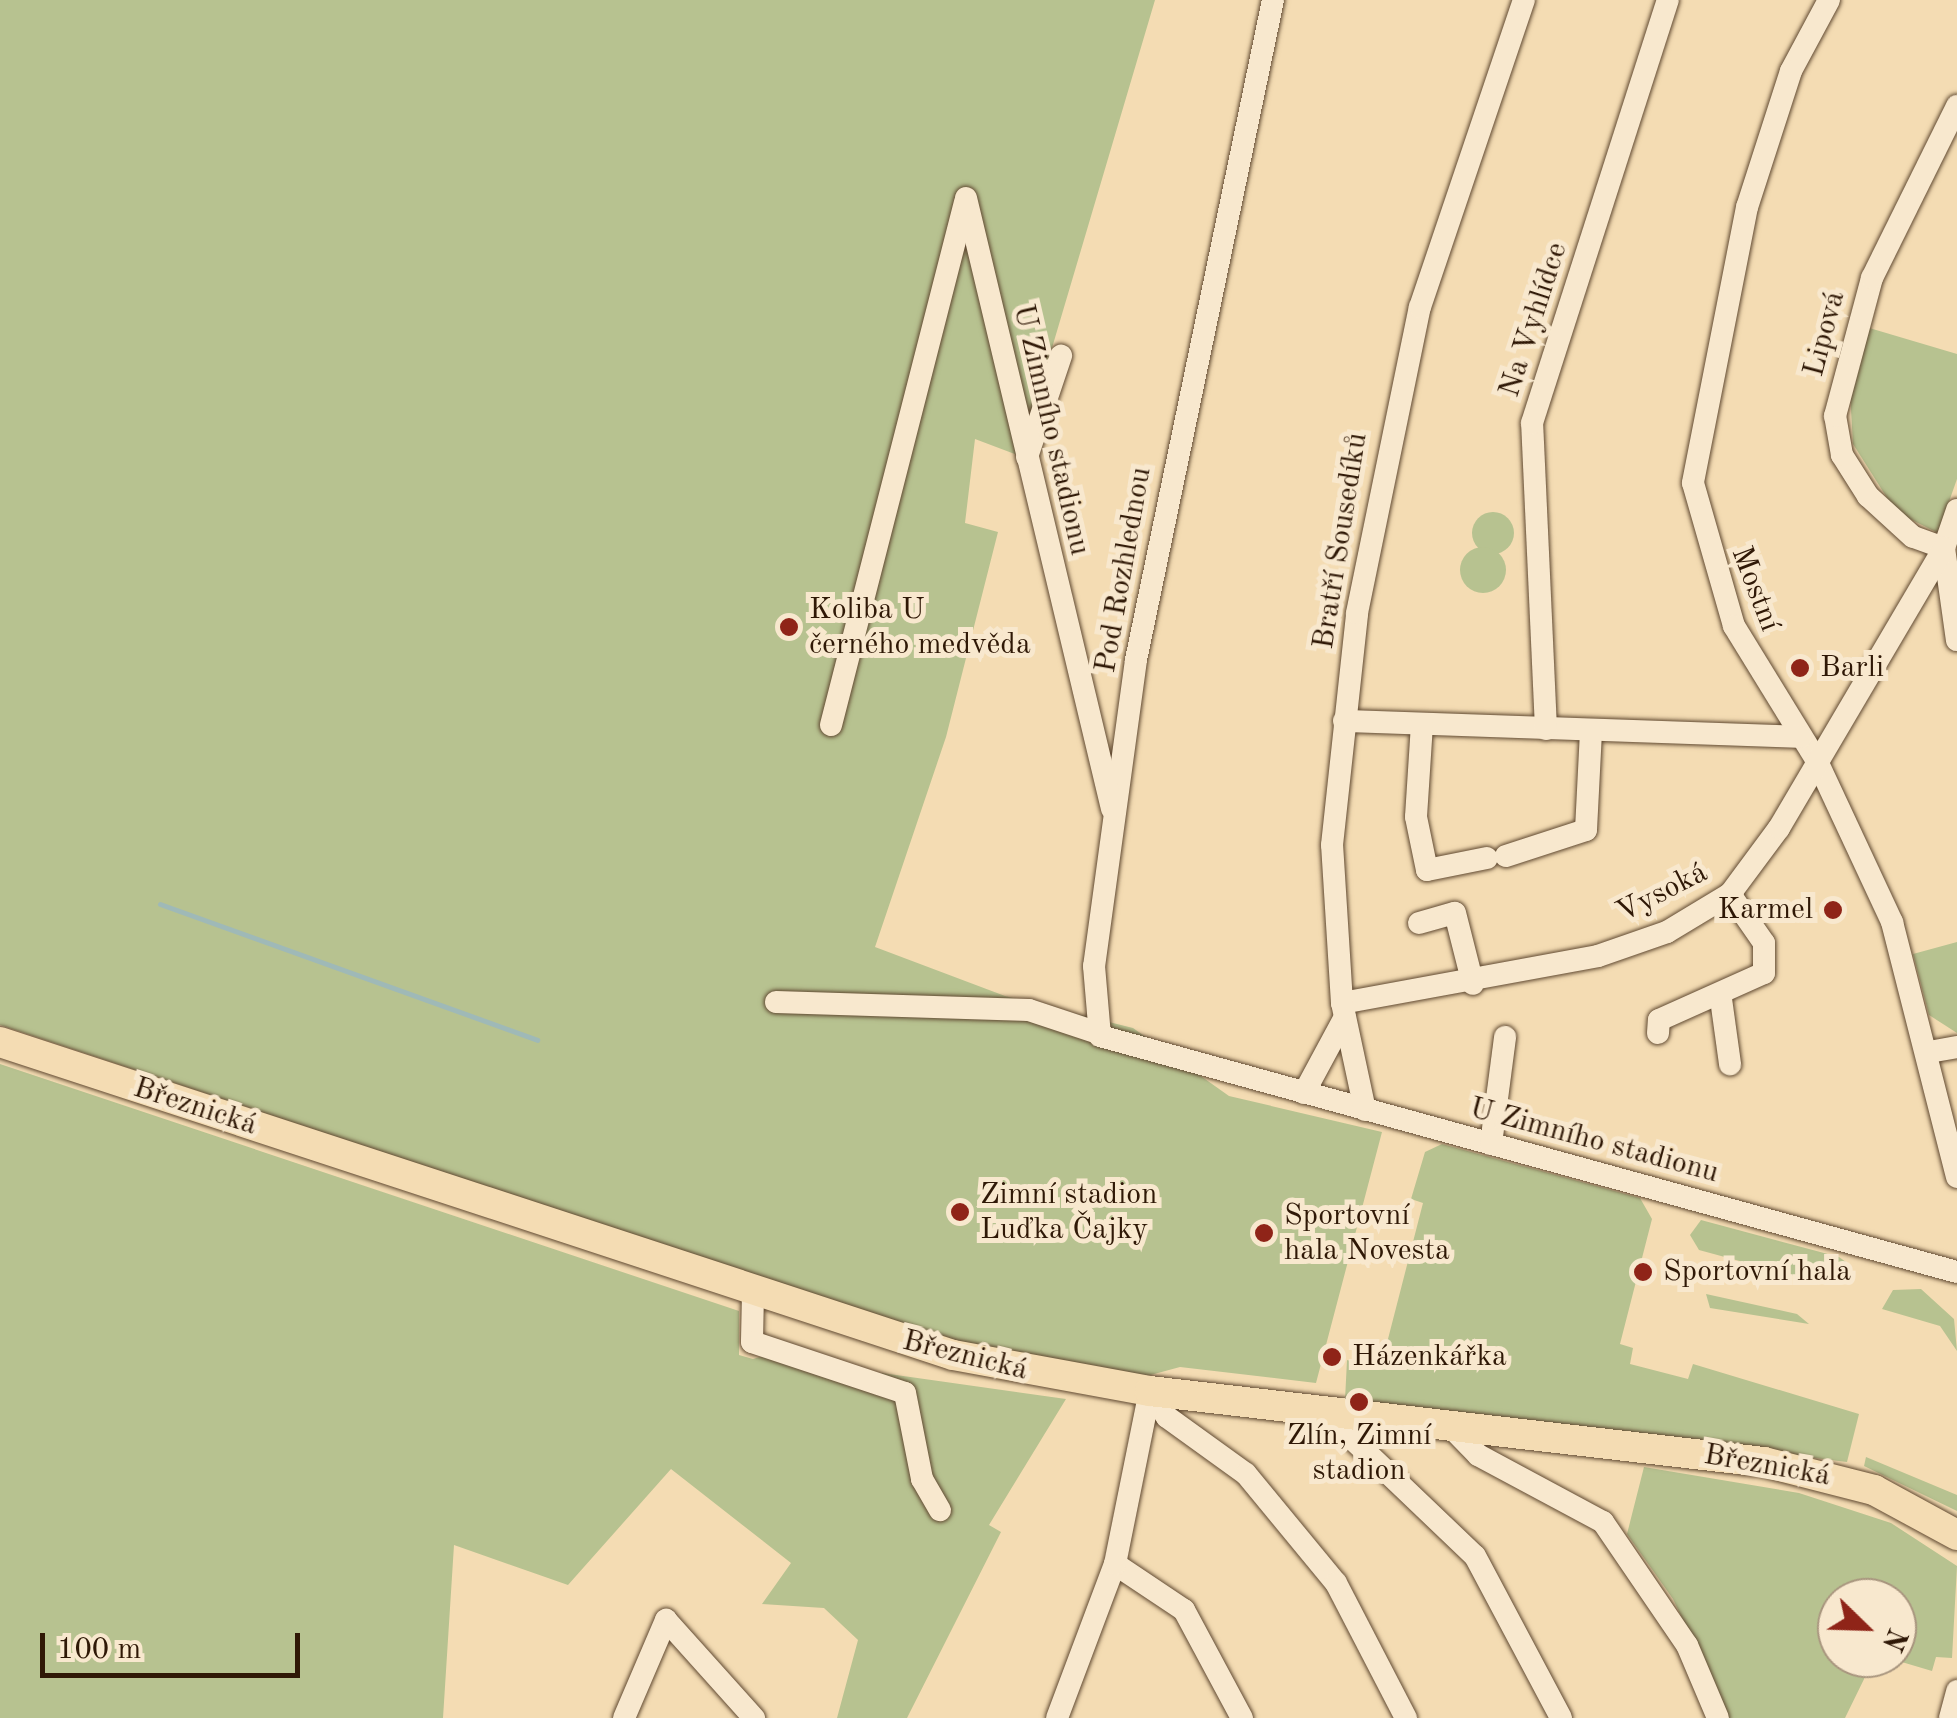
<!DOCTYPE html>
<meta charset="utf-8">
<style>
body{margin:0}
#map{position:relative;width:1957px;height:1718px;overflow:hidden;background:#f4dcb3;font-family:"Old Standard TT",serif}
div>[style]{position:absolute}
.green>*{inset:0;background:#b7c290}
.round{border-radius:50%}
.stream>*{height:5px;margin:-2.5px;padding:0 2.5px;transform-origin:2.5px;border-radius:2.5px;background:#9fb9b7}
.roads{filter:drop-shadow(0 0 2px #604931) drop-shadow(0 0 2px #604931)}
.minor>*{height:22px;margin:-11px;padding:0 11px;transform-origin:11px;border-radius:11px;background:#f8e8ce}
.major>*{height:30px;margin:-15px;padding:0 15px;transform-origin:15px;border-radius:15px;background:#f4dcb3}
.dots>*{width:28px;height:28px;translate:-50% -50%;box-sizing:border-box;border:5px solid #f8e8ce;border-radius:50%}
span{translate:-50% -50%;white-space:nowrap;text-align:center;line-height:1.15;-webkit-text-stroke:10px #f8e8ce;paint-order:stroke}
.street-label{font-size:30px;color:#2f1806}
.poi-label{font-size:30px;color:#2f1806}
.left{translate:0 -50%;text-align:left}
.right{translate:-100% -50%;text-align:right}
.north{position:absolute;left:1817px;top:1578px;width:100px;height:100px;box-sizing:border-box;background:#f8e8ce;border:2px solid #a8957e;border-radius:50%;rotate:113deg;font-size:28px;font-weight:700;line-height:40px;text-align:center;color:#2f1806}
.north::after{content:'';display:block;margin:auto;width:35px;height:45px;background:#8f2418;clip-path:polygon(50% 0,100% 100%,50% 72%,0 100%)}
.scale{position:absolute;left:40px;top:1633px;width:260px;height:45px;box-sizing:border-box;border:5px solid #2f1806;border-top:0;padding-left:12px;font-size:30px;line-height:35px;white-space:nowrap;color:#2f1806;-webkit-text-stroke:8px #f8e8ce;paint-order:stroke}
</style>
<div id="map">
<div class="green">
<i style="clip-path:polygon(0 0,1155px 0,1020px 456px,975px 439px,965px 523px,998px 532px,946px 737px,875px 947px,1005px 996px,1133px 1028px,1229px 1096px,1382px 1132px,1316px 1383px,1180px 1367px,1132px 1380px,957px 1343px,0 1025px)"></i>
<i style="clip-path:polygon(1866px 327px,1957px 354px,1957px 479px,1938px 533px,1896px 512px,1853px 444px,1850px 392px)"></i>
<i class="round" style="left:1472px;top:512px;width:42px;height:42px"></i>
<i class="round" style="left:1460px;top:547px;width:46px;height:46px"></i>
<i style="clip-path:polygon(1957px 942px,1957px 1033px,1929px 1015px,1913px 954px)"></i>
<i style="clip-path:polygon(0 1064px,739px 1311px,739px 1355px,753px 1359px,767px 1355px,876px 1386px,882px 1373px,1066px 1399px,989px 1525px,1001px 1532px,907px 1718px,837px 1718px,858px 1640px,824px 1608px,762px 1604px,791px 1563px,671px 1469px,568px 1585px,454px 1545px,443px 1718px,0 1718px)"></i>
<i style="clip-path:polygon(1442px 1144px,1640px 1198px,1652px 1219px,1620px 1344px,1633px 1348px,1630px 1364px,1688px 1379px,1693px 1364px,1859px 1414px,1847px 1462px,1345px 1400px,1347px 1360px,1380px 1370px,1423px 1203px,1411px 1199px,1425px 1152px)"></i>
<i style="clip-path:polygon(1701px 1220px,1839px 1257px,1850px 1265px,1848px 1280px,1828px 1285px,1699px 1250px,1690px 1235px)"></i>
<i style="clip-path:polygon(1921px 1289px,1954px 1319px,1957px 1351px,1940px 1326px,1882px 1309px,1893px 1290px)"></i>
<i style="clip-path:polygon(1706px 1294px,1797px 1314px,1809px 1324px,1710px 1308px)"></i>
<i style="clip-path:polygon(1866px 1457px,1957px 1495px,1957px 1511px,1864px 1466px)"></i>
<i style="clip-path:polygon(evenodd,1644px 1467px,1799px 1493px,1891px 1523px,1957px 1566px,1952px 1658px,1936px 1657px,1932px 1671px,1895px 1660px,1867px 1673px,1845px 1718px,1729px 1718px,1673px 1599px,1627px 1534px,1644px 1467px,1837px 1598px,1897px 1598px,1897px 1658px,1837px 1658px,1837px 1598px)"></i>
</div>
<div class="stream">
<i style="left:160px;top:904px;width:401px;rotate:19.8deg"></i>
</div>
<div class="roads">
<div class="minor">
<i style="left:1273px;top:0;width:674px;rotate:101.73deg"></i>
<i style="left:1136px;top:660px;width:309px;rotate:97.8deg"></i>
<i style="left:1094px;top:966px;width:70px;rotate:85.1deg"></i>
<i style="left:1100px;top:1036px;width:889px;rotate:15.4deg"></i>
<i style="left:1829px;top:0;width:81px;rotate:118.2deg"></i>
<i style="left:1791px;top:71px;width:143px;rotate:107.9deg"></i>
<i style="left:1747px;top:207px;width:281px;rotate:101.1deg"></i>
<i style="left:1693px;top:483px;width:149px;rotate:74deg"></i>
<i style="left:1734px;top:626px;width:158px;rotate:58.4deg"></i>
<i style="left:1817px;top:761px;width:178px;rotate:65deg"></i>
<i style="left:1892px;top:922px;width:263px;rotate:75.7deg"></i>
<i style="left:966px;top:198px;width:628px;rotate:76.56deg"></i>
<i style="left:1027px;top:457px;width:107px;rotate:-71.4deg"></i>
<i style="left:1957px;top:510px;width:40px;rotate:108.9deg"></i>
<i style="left:1944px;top:548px;width:93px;rotate:82deg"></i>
<i style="left:1944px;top:548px;width:33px;rotate:-160deg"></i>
<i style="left:1913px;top:537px;width:61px;rotate:-137.7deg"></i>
<i style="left:1868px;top:496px;width:49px;rotate:-122.4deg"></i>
<i style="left:1842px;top:455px;width:40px;rotate:-100deg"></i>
<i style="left:1835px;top:416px;width:143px;rotate:-75deg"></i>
<i style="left:1872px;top:278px;width:192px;rotate:-63.7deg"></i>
<i style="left:1344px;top:721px;width:457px;rotate:2deg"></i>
<i style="left:1422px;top:724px;width:93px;rotate:93.7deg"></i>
<i style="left:1416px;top:817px;width:54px;rotate:78.3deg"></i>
<i style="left:1427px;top:870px;width:61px;rotate:-11.3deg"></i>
<i style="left:831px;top:725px;width:540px;rotate:-75.63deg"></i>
<i style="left:1546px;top:729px;width:306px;rotate:-92.6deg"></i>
<i style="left:1532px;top:423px;width:444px;rotate:-72.2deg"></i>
<i style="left:1506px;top:856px;width:84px;rotate:-18deg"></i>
<i style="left:1586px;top:830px;width:99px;rotate:-87.1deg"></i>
<i style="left:1419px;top:923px;width:37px;rotate:-16deg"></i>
<i style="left:1455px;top:913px;width:73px;rotate:75.8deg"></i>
<i style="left:1721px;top:999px;width:66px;rotate:82.1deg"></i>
<i style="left:776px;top:1002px;width:253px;rotate:1.8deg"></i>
<i style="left:1029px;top:1010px;width:73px;rotate:18.4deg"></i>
<i style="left:1342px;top:1003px;width:260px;rotate:-10.4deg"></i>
<i style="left:1598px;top:956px;width:73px;rotate:-19.2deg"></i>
<i style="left:1667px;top:932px;width:74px;rotate:-31.1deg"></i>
<i style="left:1730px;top:894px;width:82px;rotate:-53.4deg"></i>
<i style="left:1779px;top:828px;width:325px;rotate:-59.5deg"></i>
<i style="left:1658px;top:1033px;width:13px;rotate:-86deg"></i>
<i style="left:1659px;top:1020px;width:115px;rotate:-24.1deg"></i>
<i style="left:1764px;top:973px;width:30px;rotate:-90deg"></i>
<i style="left:1764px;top:943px;width:60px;rotate:-124.8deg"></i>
<i style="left:1929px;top:1052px;width:28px;rotate:-10deg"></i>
<i style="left:1304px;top:1093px;width:86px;rotate:-61.7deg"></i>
<i style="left:1365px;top:1110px;width:109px;rotate:-102.1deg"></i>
<i style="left:1342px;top:1003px;width:158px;rotate:-93.6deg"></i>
<i style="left:1332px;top:845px;width:233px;rotate:-83.8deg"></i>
<i style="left:1357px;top:613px;width:312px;rotate:-78.4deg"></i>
<i style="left:1420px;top:307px;width:324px;rotate:-71.3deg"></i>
<i style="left:1491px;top:1144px;width:108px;rotate:-82.5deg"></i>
<i style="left:753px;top:1293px;width:49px;rotate:91.2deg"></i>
<i style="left:752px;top:1342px;width:161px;rotate:18.4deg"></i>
<i style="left:905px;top:1393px;width:88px;rotate:78.8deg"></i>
<i style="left:922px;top:1479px;width:36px;rotate:60deg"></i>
<i style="left:1150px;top:1391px;width:31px;rotate:57deg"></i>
<i style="left:1167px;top:1417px;width:97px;rotate:35.8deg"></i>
<i style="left:1246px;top:1474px;width:141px;rotate:50.5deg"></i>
<i style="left:1336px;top:1583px;width:152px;rotate:62.6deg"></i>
<i style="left:1322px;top:1410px;width:211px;rotate:43.7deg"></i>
<i style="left:1475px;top:1556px;width:183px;rotate:62deg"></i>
<i style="left:1449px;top:1425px;width:42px;rotate:46deg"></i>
<i style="left:1478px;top:1455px;width:142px;rotate:28.2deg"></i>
<i style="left:1603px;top:1522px;width:149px;rotate:55.7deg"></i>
<i style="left:1687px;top:1645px;width:79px;rotate:67deg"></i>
<i style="left:1115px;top:1564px;width:83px;rotate:33.7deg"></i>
<i style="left:1184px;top:1610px;width:123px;rotate:61.8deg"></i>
<i style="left:624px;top:1718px;width:107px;rotate:-66.8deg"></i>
<i style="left:666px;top:1620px;width:132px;rotate:48.1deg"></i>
<i style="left:1057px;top:1718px;width:165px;rotate:-69.4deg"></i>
<i style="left:1115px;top:1564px;width:177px;rotate:-78.6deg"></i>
<i style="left:1950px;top:1718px;width:28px;rotate:-75deg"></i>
</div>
<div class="major">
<i style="left:0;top:1042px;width:1003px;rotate:18.18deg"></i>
<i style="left:953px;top:1355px;width:200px;rotate:10.4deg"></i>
<i style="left:1150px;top:1391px;width:618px;rotate:6.6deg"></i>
<i style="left:1764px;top:1462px;width:114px;rotate:14.3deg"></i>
<i style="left:1874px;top:1490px;width:94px;rotate:28.5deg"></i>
</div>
</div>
<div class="dots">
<i style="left:789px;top:627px;background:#8f2418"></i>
<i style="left:1800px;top:668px;background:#8f2418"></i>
<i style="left:1833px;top:910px;background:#8f2418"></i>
<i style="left:960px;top:1212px;background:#8f2418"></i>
<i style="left:1264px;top:1233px;background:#8f2418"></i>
<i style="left:1643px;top:1272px;background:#8f2418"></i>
<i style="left:1332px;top:1357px;background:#8f2418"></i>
<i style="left:1359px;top:1402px;background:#8f2418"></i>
</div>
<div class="street-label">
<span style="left:1534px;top:320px;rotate:-72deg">Na Vyhlídce</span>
<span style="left:1825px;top:334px;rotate:-75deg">Lipová</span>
<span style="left:1051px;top:430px;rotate:77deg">U Zimního stadionu</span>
<span style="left:1341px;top:541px;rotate:-81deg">Bratří Sousedíků</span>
<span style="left:1124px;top:570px;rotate:-80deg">Pod Rozhlednou</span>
<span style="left:1755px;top:589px;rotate:69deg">Mostní</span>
<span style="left:1662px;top:893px;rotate:-27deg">Vysoká</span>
<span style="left:195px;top:1107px;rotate:18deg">Březnická</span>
<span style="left:1594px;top:1141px;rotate:15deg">U Zimního stadionu</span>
<span style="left:965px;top:1356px;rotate:14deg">Březnická</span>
<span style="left:1767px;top:1466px;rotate:10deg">Březnická</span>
</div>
<div class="poi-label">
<span class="left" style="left:809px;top:627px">Koliba U<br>černého medvěda</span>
<span class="left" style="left:1820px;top:668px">Barli</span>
<span class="right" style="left:1813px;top:910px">Karmel</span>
<span class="left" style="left:980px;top:1212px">Zimní stadion<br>Luďka Čajky</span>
<span class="left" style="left:1284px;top:1233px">Sportovní<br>hala Novesta</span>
<span class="left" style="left:1663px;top:1272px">Sportovní hala</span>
<span class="left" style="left:1352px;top:1357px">Házenkářka</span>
<span style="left:1359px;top:1453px">Zlín, Zimní<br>stadion</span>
</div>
<div class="north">N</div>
<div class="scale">100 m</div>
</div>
